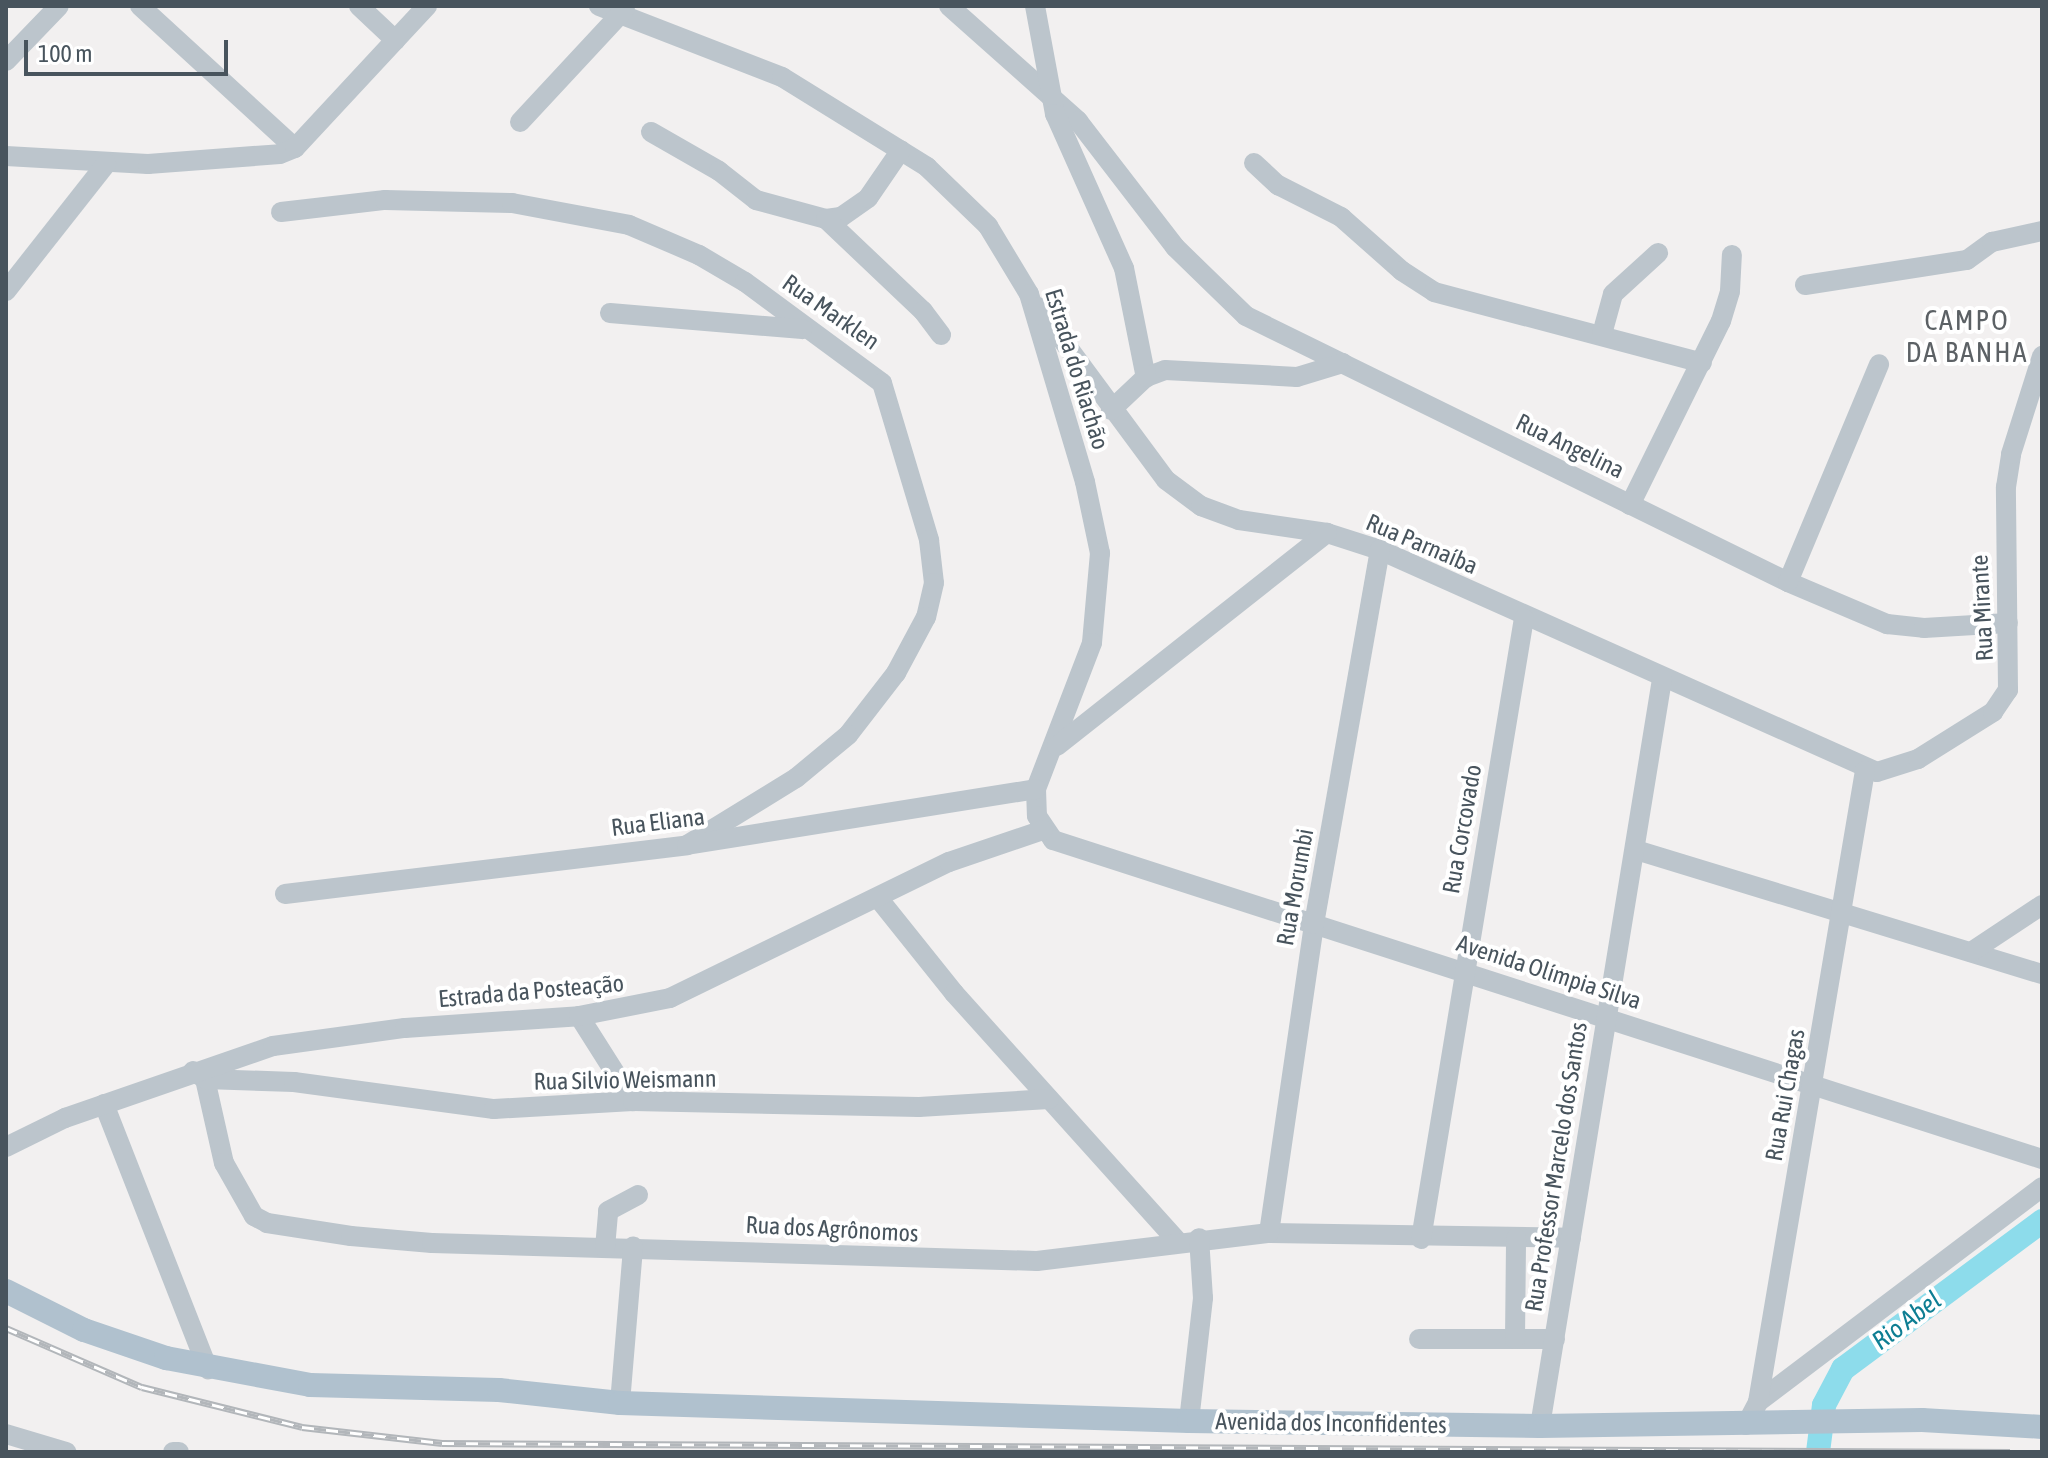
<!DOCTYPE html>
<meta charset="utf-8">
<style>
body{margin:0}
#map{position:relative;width:2048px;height:1458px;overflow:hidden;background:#f2f0f0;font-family:"Asap Condensed",sans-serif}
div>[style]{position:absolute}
.river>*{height:24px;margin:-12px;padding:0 12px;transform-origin:12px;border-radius:12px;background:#8ddceb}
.minor>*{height:20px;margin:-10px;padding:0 10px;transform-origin:10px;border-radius:10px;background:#bcc5cc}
.major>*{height:24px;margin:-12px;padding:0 12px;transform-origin:12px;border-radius:12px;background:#b0c1ce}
.rail>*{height:7px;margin-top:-3.5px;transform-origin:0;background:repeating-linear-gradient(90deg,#fff 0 12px,#b2b6ba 0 24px);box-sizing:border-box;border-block:2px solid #b2b6ba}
span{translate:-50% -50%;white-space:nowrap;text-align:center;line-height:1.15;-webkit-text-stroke:8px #fff;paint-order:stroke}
.street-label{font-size:24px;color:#48545d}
.water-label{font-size:26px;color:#0e7e93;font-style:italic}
.quarter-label{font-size:28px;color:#5c6165;letter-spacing:2px}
.frame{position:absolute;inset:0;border:8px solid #48545d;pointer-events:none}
.scale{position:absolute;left:24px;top:40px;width:204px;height:36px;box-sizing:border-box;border:4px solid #48545d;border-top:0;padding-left:10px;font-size:24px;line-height:28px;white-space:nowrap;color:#48545d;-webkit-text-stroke:6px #fff;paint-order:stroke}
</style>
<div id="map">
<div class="river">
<i style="left:1818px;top:1452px;width:47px;rotate:-82.7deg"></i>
<i style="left:1824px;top:1405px;width:41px;rotate:-62.2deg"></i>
<i style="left:1843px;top:1369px;width:248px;rotate:-36.6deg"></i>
</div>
<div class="minor">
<i style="left:140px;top:6px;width:210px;rotate:42.5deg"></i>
<i style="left:359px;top:6px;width:50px;rotate:43.4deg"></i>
<i style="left:599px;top:6px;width:196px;rotate:21.2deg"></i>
<i style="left:782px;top:77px;width:171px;rotate:31.8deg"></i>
<i style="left:927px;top:167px;width:85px;rotate:44deg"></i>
<i style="left:988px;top:226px;width:79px;rotate:58.9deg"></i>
<i style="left:1029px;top:294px;width:196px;rotate:73.4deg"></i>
<i style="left:1085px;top:482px;width:73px;rotate:78.1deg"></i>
<i style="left:1100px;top:553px;width:90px;rotate:95.1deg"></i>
<i style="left:1092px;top:643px;width:156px;rotate:111deg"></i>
<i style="left:1036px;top:789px;width:27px;rotate:88deg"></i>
<i style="left:1037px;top:816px;width:29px;rotate:56deg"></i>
<i style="left:1053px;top:840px;width:1039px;rotate:17.88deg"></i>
<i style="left:949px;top:6px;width:173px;rotate:41.7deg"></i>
<i style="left:1078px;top:121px;width:159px;rotate:52.4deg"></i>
<i style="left:1175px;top:247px;width:99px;rotate:44.2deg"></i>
<i style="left:1246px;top:316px;width:604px;rotate:26.14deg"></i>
<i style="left:1788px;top:582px;width:108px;rotate:23deg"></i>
<i style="left:1887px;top:624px;width:37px;rotate:6deg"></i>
<i style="left:1924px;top:628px;width:84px;rotate:-3.4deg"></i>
<i style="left:1035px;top:6px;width:110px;rotate:79.5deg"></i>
<i style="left:1055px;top:114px;width:169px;rotate:65.9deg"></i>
<i style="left:1124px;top:268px;width:112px;rotate:78.7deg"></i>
<i style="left:6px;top:61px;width:76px;rotate:-46.1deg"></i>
<i style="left:520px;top:122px;width:154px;rotate:-47.1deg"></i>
<i style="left:651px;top:132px;width:78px;rotate:29.8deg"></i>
<i style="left:719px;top:171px;width:47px;rotate:38.1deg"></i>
<i style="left:756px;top:200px;width:73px;rotate:15.2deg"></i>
<i style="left:826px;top:219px;width:15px;rotate:-8deg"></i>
<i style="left:841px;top:217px;width:33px;rotate:-35deg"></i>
<i style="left:868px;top:198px;width:58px;rotate:-55.5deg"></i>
<i style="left:6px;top:156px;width:142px;rotate:3.2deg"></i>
<i style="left:148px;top:164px;width:132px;rotate:-4.3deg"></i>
<i style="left:280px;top:154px;width:16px;rotate:-22deg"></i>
<i style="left:295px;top:148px;width:194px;rotate:-47.1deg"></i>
<i style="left:1254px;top:163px;width:33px;rotate:43deg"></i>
<i style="left:1278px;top:185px;width:71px;rotate:26.9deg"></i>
<i style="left:1341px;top:217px;width:81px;rotate:41.5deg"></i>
<i style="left:1402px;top:271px;width:38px;rotate:33deg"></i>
<i style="left:1434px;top:292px;width:277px;rotate:14.8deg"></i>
<i style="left:281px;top:212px;width:105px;rotate:-6.6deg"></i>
<i style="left:385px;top:200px;width:127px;rotate:1.4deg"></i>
<i style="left:512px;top:203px;width:119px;rotate:10.6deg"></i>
<i style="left:629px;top:225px;width:76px;rotate:23.2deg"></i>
<i style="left:699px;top:255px;width:53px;rotate:30.4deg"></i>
<i style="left:745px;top:282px;width:170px;rotate:36.4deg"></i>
<i style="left:882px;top:383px;width:164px;rotate:73.3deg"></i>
<i style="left:929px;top:540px;width:43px;rotate:83.4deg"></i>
<i style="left:934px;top:583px;width:35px;rotate:103deg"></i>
<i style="left:926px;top:617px;width:64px;rotate:118.2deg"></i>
<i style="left:896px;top:673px;width:78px;rotate:127.7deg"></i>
<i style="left:848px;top:735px;width:67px;rotate:140.4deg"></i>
<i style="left:796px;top:778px;width:128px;rotate:148.4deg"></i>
<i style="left:826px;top:219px;width:134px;rotate:43.5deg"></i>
<i style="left:923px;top:311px;width:30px;rotate:53deg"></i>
<i style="left:1805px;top:285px;width:164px;rotate:-8.8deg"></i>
<i style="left:1967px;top:260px;width:31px;rotate:-36deg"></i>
<i style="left:1992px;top:242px;width:51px;rotate:-12.4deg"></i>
<i style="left:6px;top:291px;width:162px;rotate:-51.8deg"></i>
<i style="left:1038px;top:307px;width:215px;rotate:53.5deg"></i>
<i style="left:1166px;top:480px;width:44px;rotate:36.6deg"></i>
<i style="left:1201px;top:506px;width:40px;rotate:20.2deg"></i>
<i style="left:1239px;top:520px;width:89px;rotate:8.4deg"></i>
<i style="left:1327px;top:533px;width:56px;rotate:17.8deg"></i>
<i style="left:1380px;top:550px;width:544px;rotate:24.07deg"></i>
<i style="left:1877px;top:772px;width:43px;rotate:-17.6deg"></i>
<i style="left:1918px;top:759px;width:89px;rotate:-32.1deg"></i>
<i style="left:1993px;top:712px;width:27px;rotate:-56deg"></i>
<i style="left:2008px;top:690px;width:203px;rotate:-90.6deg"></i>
<i style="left:2006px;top:487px;width:33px;rotate:-81deg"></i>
<i style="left:2011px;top:454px;width:103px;rotate:-72.4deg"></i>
<i style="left:610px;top:313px;width:193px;rotate:4.8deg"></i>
<i style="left:1602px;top:334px;width:41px;rotate:-74.6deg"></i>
<i style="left:1613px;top:294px;width:61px;rotate:-42.3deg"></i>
<i style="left:1111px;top:410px;width:48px;rotate:-43.3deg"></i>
<i style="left:1146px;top:377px;width:20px;rotate:-20deg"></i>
<i style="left:1165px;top:370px;width:132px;rotate:3deg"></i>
<i style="left:1297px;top:377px;width:48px;rotate:-16.9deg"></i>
<i style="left:1630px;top:505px;width:205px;rotate:-63.7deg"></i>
<i style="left:1721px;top:321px;width:31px;rotate:-73deg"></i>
<i style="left:1730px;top:291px;width:36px;rotate:-87deg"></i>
<i style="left:1788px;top:582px;width:236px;rotate:-67.3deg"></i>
<i style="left:1057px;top:746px;width:344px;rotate:-38.3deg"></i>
<i style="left:1636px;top:850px;width:425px;rotate:17deg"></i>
<i style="left:285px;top:894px;width:405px;rotate:-6.9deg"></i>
<i style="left:687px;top:845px;width:353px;rotate:-9.1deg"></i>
<i style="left:878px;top:898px;width:122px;rotate:51.3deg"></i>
<i style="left:954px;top:993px;width:334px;rotate:48deg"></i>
<i style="left:1971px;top:952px;width:85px;rotate:-33.5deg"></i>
<i style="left:579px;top:1016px;width:101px;rotate:57.6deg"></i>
<i style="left:193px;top:1071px;width:14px;rotate:34deg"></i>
<i style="left:205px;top:1079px;width:86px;rotate:77.3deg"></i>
<i style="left:224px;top:1163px;width:61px;rotate:60.5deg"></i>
<i style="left:254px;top:1216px;width:15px;rotate:28deg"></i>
<i style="left:267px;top:1223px;width:85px;rotate:8.8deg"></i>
<i style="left:351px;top:1236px;width:81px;rotate:4.9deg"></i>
<i style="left:432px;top:1243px;width:605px;rotate:1.7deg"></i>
<i style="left:1037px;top:1261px;width:234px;rotate:-6.9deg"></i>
<i style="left:1269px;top:1233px;width:302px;rotate:0.9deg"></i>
<i style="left:205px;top:1079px;width:89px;rotate:1.9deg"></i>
<i style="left:294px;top:1082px;width:202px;rotate:7.7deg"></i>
<i style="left:494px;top:1109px;width:139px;rotate:-3.3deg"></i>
<i style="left:633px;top:1101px;width:286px;rotate:1.2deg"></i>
<i style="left:919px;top:1107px;width:130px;rotate:-3.5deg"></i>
<i style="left:104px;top:1104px;width:285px;rotate:68.6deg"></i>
<i style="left:6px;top:1147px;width:66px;rotate:-26.2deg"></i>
<i style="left:65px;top:1118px;width:220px;rotate:-19.1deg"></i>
<i style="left:273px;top:1046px;width:133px;rotate:-7.8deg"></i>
<i style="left:405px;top:1028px;width:174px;rotate:-3.9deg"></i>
<i style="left:579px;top:1016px;width:93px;rotate:-11.2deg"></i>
<i style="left:670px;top:998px;width:310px;rotate:-26deg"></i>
<i style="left:949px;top:862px;width:99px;rotate:-18.8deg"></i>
<i style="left:1269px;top:1233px;width:312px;rotate:-81.7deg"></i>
<i style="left:1314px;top:924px;width:380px;rotate:-80deg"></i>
<i style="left:1421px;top:1239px;width:629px;rotate:-80.58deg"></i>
<i style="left:605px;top:1248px;width:37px;rotate:-85deg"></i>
<i style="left:608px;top:1211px;width:34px;rotate:-28deg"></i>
<i style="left:1419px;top:1339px;width:136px"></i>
<i style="left:1515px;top:1339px;width:101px;rotate:-89.4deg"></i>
<i style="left:1758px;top:1402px;width:356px;rotate:-37.1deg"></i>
<i style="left:620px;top:1403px;width:157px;rotate:-85.2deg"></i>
<i style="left:1189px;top:1421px;width:124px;rotate:-83.5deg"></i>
<i style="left:1203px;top:1298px;width:60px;rotate:-93.8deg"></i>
<i style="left:1746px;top:1425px;width:26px;rotate:-62deg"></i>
<i style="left:1758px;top:1402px;width:640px;rotate:-80.38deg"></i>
<i style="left:1540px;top:1426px;width:757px;rotate:-80.72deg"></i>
<i style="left:6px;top:1434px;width:63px;rotate:16.7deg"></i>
<i style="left:173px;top:1452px;width:6px"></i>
</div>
<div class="major">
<i style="left:6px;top:1291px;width:87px;rotate:26.6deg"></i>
<i style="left:84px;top:1330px;width:87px;rotate:18.9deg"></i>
<i style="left:166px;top:1358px;width:147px;rotate:10.6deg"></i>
<i style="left:310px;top:1385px;width:189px;rotate:1.5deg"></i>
<i style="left:499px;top:1390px;width:122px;rotate:6.1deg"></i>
<i style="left:620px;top:1403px;width:569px;rotate:1.81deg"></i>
<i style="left:1189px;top:1421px;width:351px;rotate:0.8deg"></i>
<i style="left:1540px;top:1426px;width:382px;rotate:-0.9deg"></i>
<i style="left:1922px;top:1420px;width:120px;rotate:3.3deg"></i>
</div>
<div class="rail">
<i style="left:6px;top:1328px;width:148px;rotate:23.5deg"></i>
<i style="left:142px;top:1387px;width:165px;rotate:14deg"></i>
<i style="left:302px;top:1427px;width:141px;rotate:6.5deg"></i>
<i style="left:442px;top:1443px;width:1568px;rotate:0.33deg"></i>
</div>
<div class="street-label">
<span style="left:831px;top:312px;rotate:35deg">Rua Marklen</span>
<span style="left:1077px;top:369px;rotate:73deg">Estrada do Riachão</span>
<span style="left:1570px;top:446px;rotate:26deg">Rua Angelina</span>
<span style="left:1422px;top:544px;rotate:23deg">Rua Parnaíba</span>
<span style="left:1982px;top:608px;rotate:-93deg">Rua Mirante</span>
<span style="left:658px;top:822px;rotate:-7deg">Rua Eliana</span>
<span style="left:1462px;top:829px;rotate:-80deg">Rua Corcovado</span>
<span style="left:1295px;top:887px;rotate:-80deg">Rua Morumbi</span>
<span style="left:1549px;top:972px;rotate:18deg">Avenida Olímpia Silva</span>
<span style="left:531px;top:991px;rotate:-5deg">Estrada da Posteação</span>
<span style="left:625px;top:1080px;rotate:-1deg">Rua Silvio Weismann</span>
<span style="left:1785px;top:1095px;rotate:-80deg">Rua Rui Chagas</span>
<span style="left:1556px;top:1167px;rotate:-81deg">Rua Professor Marcelo dos Santos</span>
<span style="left:832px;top:1229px;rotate:3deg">Rua dos Agrônomos</span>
<span style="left:1331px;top:1423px;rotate:1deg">Avenida dos Inconfidentes</span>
</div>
<div class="water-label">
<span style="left:1907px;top:1321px;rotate:-37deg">Rio Abel</span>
</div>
<div class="quarter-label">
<span style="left:1967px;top:336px">CAMPO<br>DA BANHA</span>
</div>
<div class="frame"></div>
<div class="scale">100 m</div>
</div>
